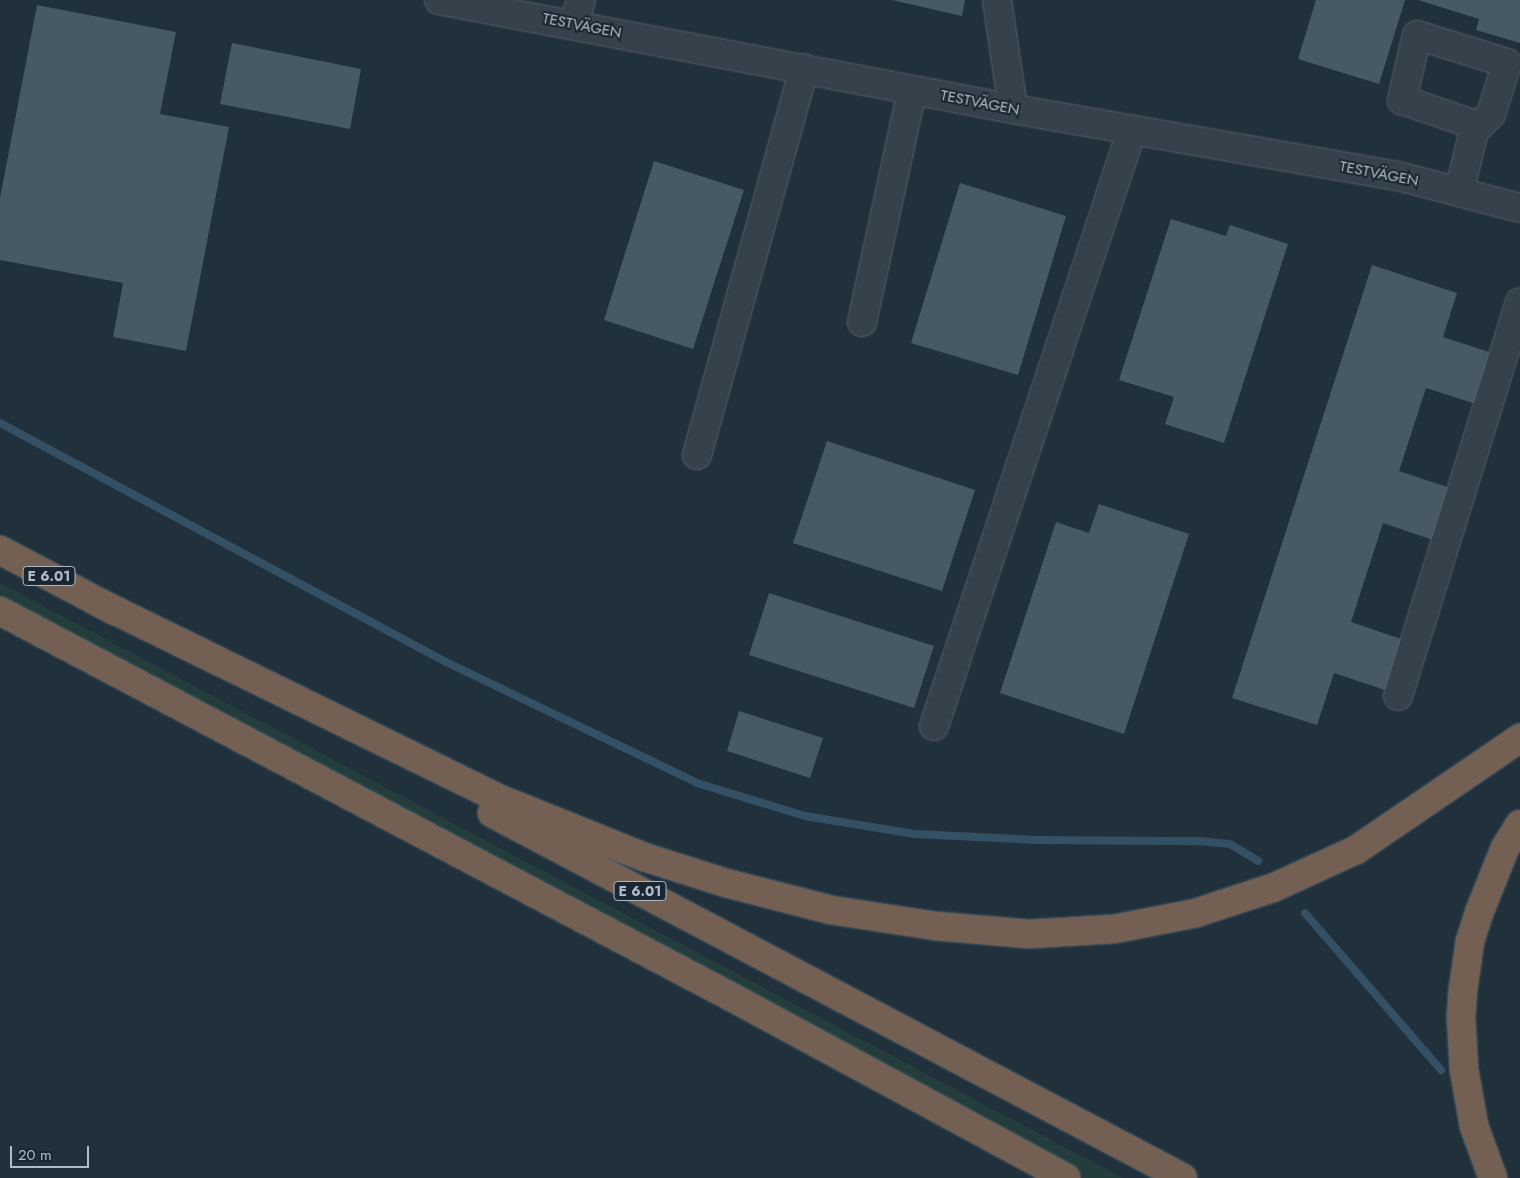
<!DOCTYPE html>
<meta charset="utf-8">
<style>
body{margin:0}
#map{position:relative;width:1520px;height:1178px;overflow:hidden;background:#21313c;font-family:Jost,sans-serif}
div>[style]{position:absolute}
.green>*{inset:0;background:#233d3c}
.stream>*{height:8px;margin:-4px;padding:0 4px;transform-origin:4px;border-radius:4px;background:#345064}
.building>*{inset:0;background:#475965}
.roads{filter:drop-shadow(0 0 1px #53606a) drop-shadow(0 0 1px #53606a)}
.minor>*{height:28px;margin:-14px;padding:0 14px;transform-origin:14px;border-radius:14px;background:#35424c}
.highway>*{height:28px;margin:-14px;padding:0 14px;transform-origin:14px;border-radius:14px;background:#736052}
span{translate:-50% -50%;white-space:nowrap;text-align:center;line-height:1.15;-webkit-text-stroke:4px #1a2731;paint-order:stroke}
.shield-label span{padding:1px 4px;background:#1a2731;border:1px solid;border-radius:4px;-webkit-text-stroke-width:0}
.shield-label{font-size:14px;color:#b0bdc8;font-weight:700}
.street-label{font-size:15px;color:#b0bdc8}
.scale{position:absolute;left:10px;top:1146px;width:79px;height:22px;box-sizing:border-box;border:2px solid #b0bdc8;border-top:0;padding-left:6px;font-size:15px;line-height:18px;white-space:nowrap;color:#b0bdc8;-webkit-text-stroke:4px #1a2731;paint-order:stroke}
</style>
<div id="map">
<div class="green">
<i style="clip-path:polygon(0 583px,1123px 1178px,1083px 1178px,871px 1066px,0 601px)"></i>
</div>
<div class="stream">
<i style="left:0;top:423px;width:506px;rotate:28.19deg"></i>
<i style="left:446px;top:662px;width:279px;rotate:25.7deg"></i>
<i style="left:697px;top:783px;width:113px;rotate:17deg"></i>
<i style="left:805px;top:816px;width:111px;rotate:9.3deg"></i>
<i style="left:915px;top:834px;width:122px;rotate:2.8deg"></i>
<i style="left:1037px;top:840px;width:163px;rotate:0.4deg"></i>
<i style="left:1200px;top:841px;width:30px;rotate:6deg"></i>
<i style="left:1230px;top:844px;width:33px;rotate:31deg"></i>
<i style="left:1305px;top:913px;width:208px;rotate:49.1deg"></i>
</div>
<div class="building">
<i style="clip-path:polygon(892px 0,965px 0,962px 16px)"></i>
<i style="clip-path:polygon(1316px 0,1405px 0,1379px 84px,1298px 59px)"></i>
<i style="clip-path:polygon(1418px 0,1520px 0,1520px 43px,1476px 30px,1479px 19px)"></i>
<i style="clip-path:polygon(37px 5px,176px 32px,160px 114px,229px 127px,186px 351px,113px 337px,123px 283px,0 260px,0 198px)"></i>
<i style="clip-path:polygon(232px 43px,361px 69px,350px 129px,220px 104px)"></i>
<i style="clip-path:polygon(654px 161px,744px 190px,693px 349px,604px 320px)"></i>
<i style="clip-path:polygon(960px 183px,1066px 216px,1018px 375px,911px 343px)"></i>
<i style="clip-path:polygon(1171px 219px,1226px 236px,1230px 225px,1288px 244px,1224px 443px,1165px 424px,1174px 397px,1119px 380px)"></i>
<i style="clip-path:polygon(1372px 265px,1457px 293px,1443px 337px,1495px 354px,1479px 405px,1426px 388px,1399px 471px,1453px 489px,1436px 541px,1383px 523px,1351px 622px,1407px 641px,1391px 692px,1334px 673px,1317px 725px,1232px 698px)"></i>
<i style="clip-path:polygon(827px 441px,975px 490px,942px 591px,793px 543px)"></i>
<i style="clip-path:polygon(1099px 504px,1189px 534px,1124px 734px,1000px 693px,1056px 522px,1089px 533px)"></i>
<i style="clip-path:polygon(769px 593px,934px 646px,914px 708px,749px 655px)"></i>
<i style="clip-path:polygon(739px 711px,823px 738px,810px 778px,727px 751px)"></i>
</div>
<div class="roads">
<div class="minor">
<i style="left:439px;top:0;width:584px;rotate:10.75deg"></i>
<i style="left:1013px;top:109px;width:391px;rotate:9.9deg"></i>
<i style="left:1398px;top:176px;width:126px;rotate:14.7deg"></i>
<i style="left:997px;top:0;width:110px;rotate:81.6deg"></i>
<i style="left:574px;top:24px;width:25px;rotate:-74deg"></i>
<i style="left:1459px;top:192px;width:63px;rotate:-76.2deg"></i>
<i style="left:1474px;top:131px;width:24px;rotate:-45deg"></i>
<i style="left:1491px;top:114px;width:53px;rotate:-72.6deg"></i>
<i style="left:1507px;top:63px;width:94px;rotate:-162.7deg"></i>
<i style="left:1417px;top:35px;width:67px;rotate:103deg"></i>
<i style="left:1402px;top:100px;width:81px;rotate:18.7deg"></i>
<i style="left:862px;top:322px;width:237px;rotate:-77.8deg"></i>
<i style="left:697px;top:455px;width:401px;rotate:-74.5deg"></i>
<i style="left:1398px;top:696px;width:412px;rotate:-72.8deg"></i>
<i style="left:934px;top:726px;width:628px;rotate:-71.62deg"></i>
</div>
<div class="highway">
<i style="left:0;top:550px;width:130px;rotate:27.9deg"></i>
<i style="left:98px;top:602px;width:453px;rotate:26.1deg"></i>
<i style="left:505px;top:801px;width:150px;rotate:21.9deg"></i>
<i style="left:644px;top:857px;width:86px;rotate:17.6deg"></i>
<i style="left:726px;top:883px;width:108px;rotate:14.4deg"></i>
<i style="left:831px;top:910px;width:106px;rotate:8.7deg"></i>
<i style="left:936px;top:926px;width:93px;rotate:4.9deg"></i>
<i style="left:1029px;top:934px;width:85px;rotate:-3.4deg"></i>
<i style="left:1114px;top:929px;width:84px;rotate:-11deg"></i>
<i style="left:1196px;top:913px;width:83px;rotate:-18.2deg"></i>
<i style="left:1275px;top:887px;width:89px;rotate:-24.6deg"></i>
<i style="left:1356px;top:850px;width:199px;rotate:-34.3deg"></i>
<i style="left:0;top:611px;width:836px;rotate:27.82deg"></i>
<i style="left:739px;top:1001px;width:372px;rotate:28.4deg"></i>
<i style="left:492px;top:813px;width:781px;rotate:27.84deg"></i>
<i style="left:1493px;top:1178px;width:55px;rotate:-110.1deg"></i>
<i style="left:1474px;top:1126px;width:58px;rotate:-100deg"></i>
<i style="left:1464px;top:1069px;width:52px;rotate:-93.3deg"></i>
<i style="left:1461px;top:1017px;width:27px;rotate:-86deg"></i>
<i style="left:1463px;top:990px;width:49px;rotate:-81.9deg"></i>
<i style="left:1470px;top:941px;width:29px;rotate:-72deg"></i>
<i style="left:1479px;top:913px;width:70px;rotate:-68.2deg"></i>
<i style="left:1505px;top:848px;width:28px;rotate:-58deg"></i>
</div>
</div>
<div class="shield-label">
<span style="left:49px;top:576px">E 6.01</span>
<span style="left:640px;top:891px">E 6.01</span>
</div>
<div class="street-label">
<span style="left:582px;top:26px;rotate:11deg">TESTVÄGEN</span>
<span style="left:980px;top:103px;rotate:11deg">TESTVÄGEN</span>
<span style="left:1379px;top:174px;rotate:11deg">TESTVÄGEN</span>
</div>
<div class="scale">20 m</div>
</div>
